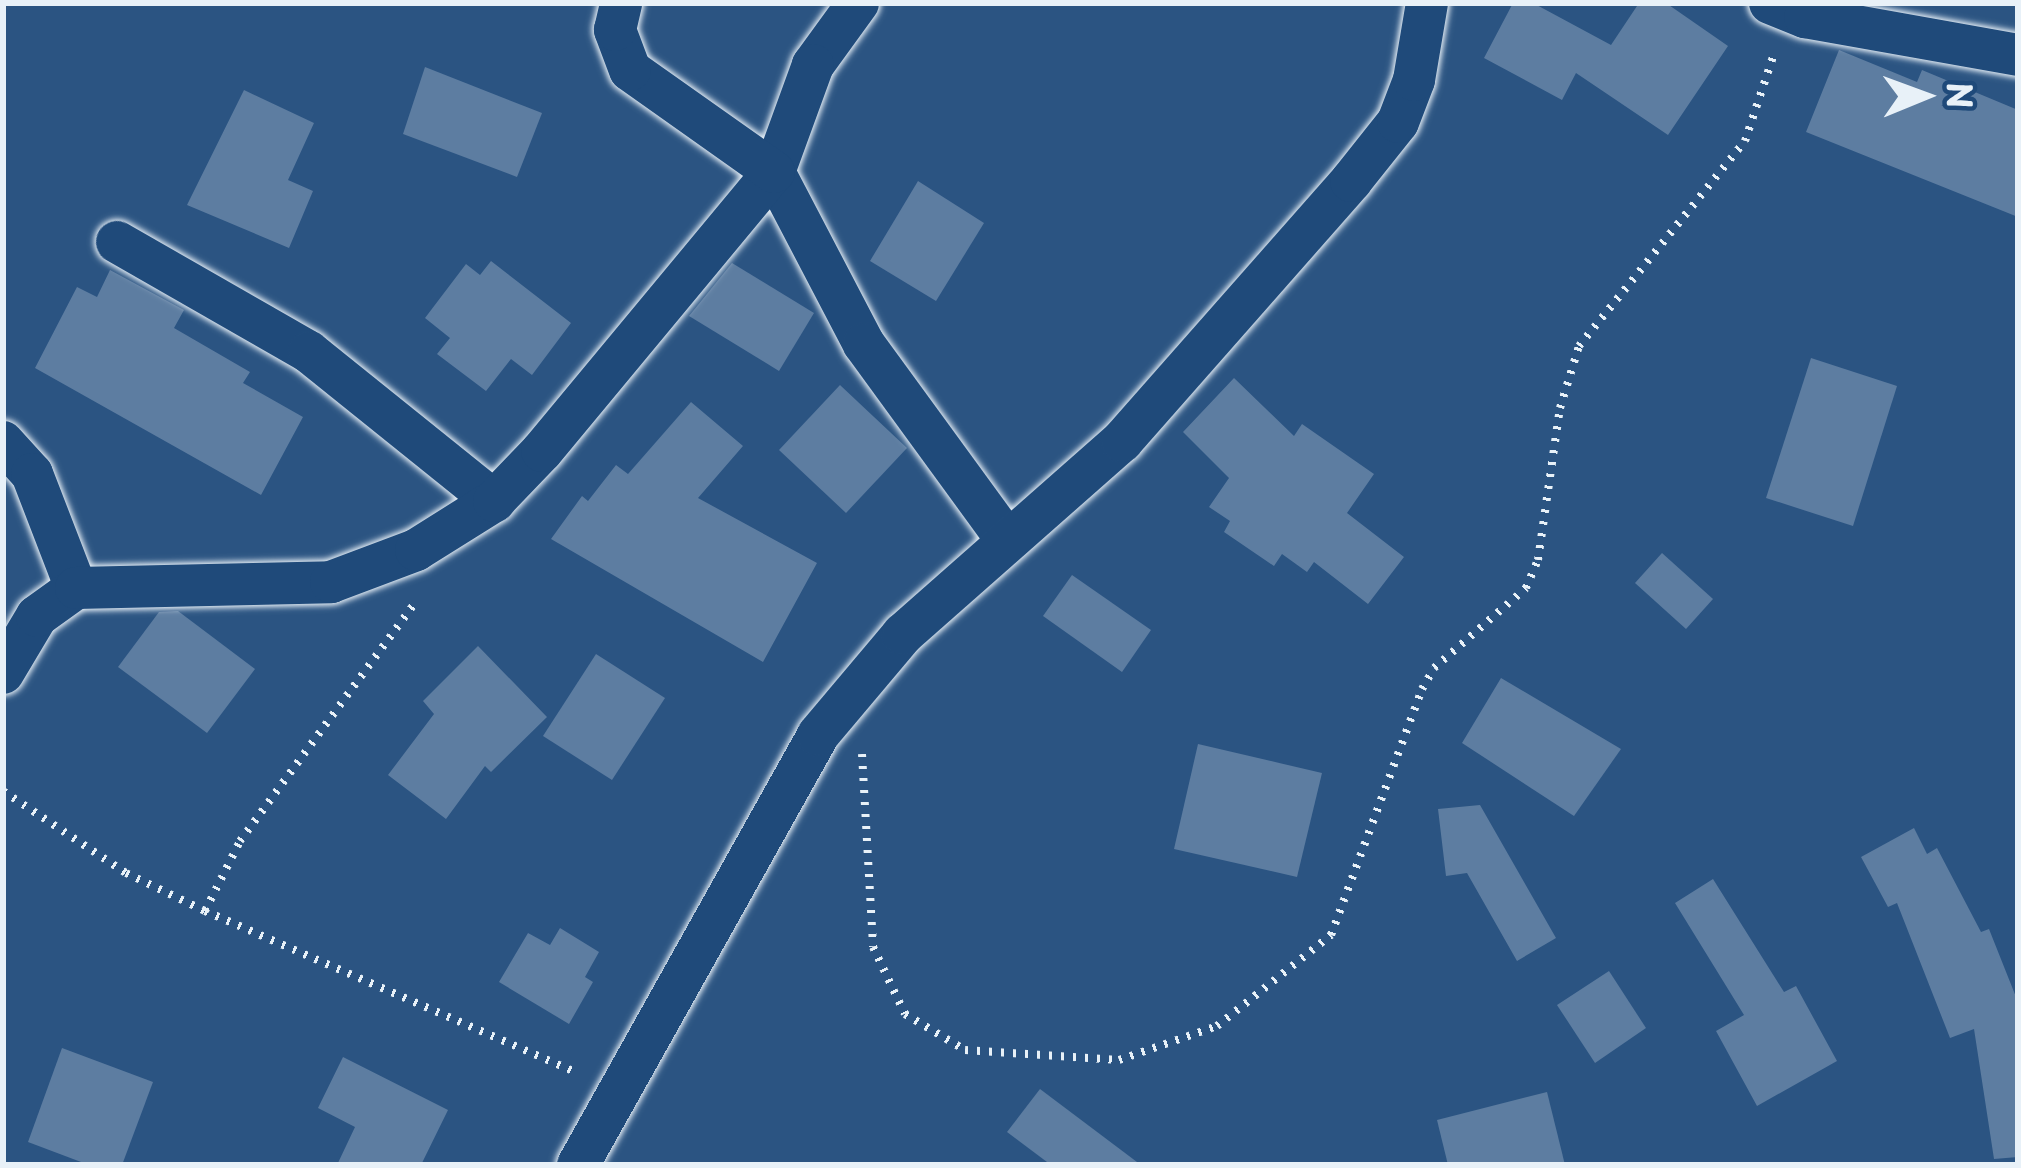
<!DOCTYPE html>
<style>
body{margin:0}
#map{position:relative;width:2021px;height:1168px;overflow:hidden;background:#2b5482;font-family:"Playpen Sans",sans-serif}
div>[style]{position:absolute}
.building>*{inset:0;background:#5d7da1}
.path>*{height:8px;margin-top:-4px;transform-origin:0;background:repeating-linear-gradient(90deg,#e8f1f8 0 3px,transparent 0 12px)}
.roads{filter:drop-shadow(0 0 3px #e8f1f8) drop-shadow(0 0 3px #e8f1f8)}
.minor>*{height:42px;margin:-21px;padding:0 21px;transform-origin:21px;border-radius:21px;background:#1f4a7a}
span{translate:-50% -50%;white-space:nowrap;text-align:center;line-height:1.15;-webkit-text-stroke:12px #1f4a7a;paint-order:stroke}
.frame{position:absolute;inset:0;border:6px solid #e8f1f8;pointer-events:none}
.north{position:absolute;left:1865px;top:36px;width:120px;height:120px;-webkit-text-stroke:9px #1f4a7a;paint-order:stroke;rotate:89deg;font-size:33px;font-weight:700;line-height:48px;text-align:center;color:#e8f1f8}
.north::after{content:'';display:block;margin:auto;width:42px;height:54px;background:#e8f1f8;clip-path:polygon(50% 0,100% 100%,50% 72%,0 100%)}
</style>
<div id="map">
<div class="building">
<i style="clip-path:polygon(1513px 3px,1533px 3px,1611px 45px,1639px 3px,1666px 3px,1728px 46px,1668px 135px,1576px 73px,1562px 100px,1484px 58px)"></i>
<i style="clip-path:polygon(1839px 50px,1917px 82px,1922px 70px,2018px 110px,2018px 217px,1806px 132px)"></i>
<i style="clip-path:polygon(425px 67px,542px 113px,517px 177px,403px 134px)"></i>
<i style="clip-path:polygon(244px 90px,314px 123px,288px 180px,313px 191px,289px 248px,187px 205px)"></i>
<i style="clip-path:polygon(918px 181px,984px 223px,936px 301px,870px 261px)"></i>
<i style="clip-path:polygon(491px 261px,571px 323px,532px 375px,511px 359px,486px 391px,437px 354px,450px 338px,425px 318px,466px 264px,480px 275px)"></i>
<i style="clip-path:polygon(732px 263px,814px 313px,779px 371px,689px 316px)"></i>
<i style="clip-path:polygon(110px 270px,184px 310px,174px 328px,250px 372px,243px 383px,303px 417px,261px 495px,35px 368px,77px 287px,97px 297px)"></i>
<i style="clip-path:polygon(1811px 358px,1897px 386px,1853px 526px,1766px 498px)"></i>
<i style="clip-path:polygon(1234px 378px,1294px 436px,1302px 424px,1374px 474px,1347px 513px,1404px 557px,1368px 604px,1314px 562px,1307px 572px,1282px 554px,1274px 566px,1224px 532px,1230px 521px,1209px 507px,1229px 478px,1183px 432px)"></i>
<i style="clip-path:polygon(840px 385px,907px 448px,846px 513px,779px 450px)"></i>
<i style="clip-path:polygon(691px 402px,743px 446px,698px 498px,817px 563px,763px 662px,551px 539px,582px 496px,588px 501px,616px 465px,628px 474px)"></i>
<i style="clip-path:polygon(1662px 553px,1713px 599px,1686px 629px,1635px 583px)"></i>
<i style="clip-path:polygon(1072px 575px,1151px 630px,1122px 672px,1043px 616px)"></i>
<i style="clip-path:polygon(178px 611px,255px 669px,207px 733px,118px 667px,159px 612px)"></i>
<i style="clip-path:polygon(478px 646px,547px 717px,491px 772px,485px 766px,446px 819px,388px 775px,434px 714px,423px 701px)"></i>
<i style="clip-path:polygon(596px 654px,665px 698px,612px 780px,543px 736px)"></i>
<i style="clip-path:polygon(1501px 678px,1621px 749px,1574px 816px,1462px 743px)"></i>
<i style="clip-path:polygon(1198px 744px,1322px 773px,1297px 877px,1174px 849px)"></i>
<i style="clip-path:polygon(1480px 805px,1556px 938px,1517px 961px,1467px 873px,1446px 876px,1438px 809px)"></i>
<i style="clip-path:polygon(1914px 828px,1927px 854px,1937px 848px,1981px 932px,1989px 929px,2018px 1002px,2018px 1157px,1994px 1159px,1974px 1029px,1950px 1038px,1897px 903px,1888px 907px,1861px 857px)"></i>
<i style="clip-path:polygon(1713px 879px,1784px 992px,1796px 986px,1837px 1061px,1757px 1106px,1716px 1031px,1744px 1015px,1675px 903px)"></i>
<i style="clip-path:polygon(560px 928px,599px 952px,585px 977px,593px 982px,569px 1024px,499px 982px,528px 933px,550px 945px)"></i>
<i style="clip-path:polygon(1609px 971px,1646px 1028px,1595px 1063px,1557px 1005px)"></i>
<i style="clip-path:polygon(62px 1048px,153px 1082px,122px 1165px,89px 1165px,28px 1142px)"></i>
<i style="clip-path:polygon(343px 1057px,448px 1110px,421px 1165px,337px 1165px,355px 1127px,318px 1108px)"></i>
<i style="clip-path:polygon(1040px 1089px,1141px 1165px,1051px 1165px,1007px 1132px)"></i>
<i style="clip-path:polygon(1547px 1092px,1565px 1165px,1448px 1165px,1437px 1120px)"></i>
</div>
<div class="path">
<i style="left:862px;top:754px;width:193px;rotate:86.7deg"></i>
<i style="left:873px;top:947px;width:74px;rotate:64.5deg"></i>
<i style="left:905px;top:1014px;width:70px;rotate:31deg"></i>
<i style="left:965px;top:1050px;width:154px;rotate:3.7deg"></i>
<i style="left:1119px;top:1060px;width:104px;rotate:-19.1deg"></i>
<i style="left:1217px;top:1026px;width:146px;rotate:-38.6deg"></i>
<i style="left:1331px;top:935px;width:262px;rotate:-69.7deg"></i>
<i style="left:1422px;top:689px;width:24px;rotate:-60deg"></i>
<i style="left:1434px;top:668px;width:122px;rotate:-41deg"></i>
<i style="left:1526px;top:588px;width:30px;rotate:-67deg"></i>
<i style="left:1538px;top:560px;width:154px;rotate:-81.8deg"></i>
<i style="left:1560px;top:408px;width:65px;rotate:-73deg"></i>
<i style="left:1579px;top:346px;width:264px;rotate:-51deg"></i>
<i style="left:1745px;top:141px;width:95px;rotate:-71.6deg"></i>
<i style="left:3px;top:791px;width:148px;rotate:33.7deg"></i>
<i style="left:126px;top:873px;width:88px;rotate:25.7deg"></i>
<i style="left:205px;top:911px;width:404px;rotate:23.5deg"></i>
<i style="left:205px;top:911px;width:78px;rotate:-63.4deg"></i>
<i style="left:240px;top:841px;width:298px;rotate:-53.7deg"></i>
</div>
<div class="roads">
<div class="minor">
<i style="left:858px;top:3px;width:77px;rotate:126deg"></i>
<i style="left:813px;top:65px;width:114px;rotate:110deg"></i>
<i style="left:774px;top:172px;width:194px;rotate:62.4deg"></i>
<i style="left:864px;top:344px;width:243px;rotate:53.9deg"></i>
<i style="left:1770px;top:3px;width:38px;rotate:22deg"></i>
<i style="left:1805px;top:17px;width:216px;rotate:10.1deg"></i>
<i style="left:117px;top:242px;width:221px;rotate:29.8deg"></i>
<i style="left:309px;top:352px;width:238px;rotate:38.8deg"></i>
<i style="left:3px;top:442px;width:43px;rotate:47.8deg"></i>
<i style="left:32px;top:474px;width:122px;rotate:68.9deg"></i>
<i style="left:3px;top:673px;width:66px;rotate:-59.2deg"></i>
<i style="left:37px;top:616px;width:48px;rotate:-35.7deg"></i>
<i style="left:76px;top:588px;width:255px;rotate:-1.3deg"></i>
<i style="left:331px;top:582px;width:91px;rotate:-20.6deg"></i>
<i style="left:416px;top:550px;width:92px;rotate:-32.1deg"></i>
<i style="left:494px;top:501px;width:69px;rotate:-46.2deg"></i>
<i style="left:542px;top:451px;width:363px;rotate:-50.3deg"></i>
<i style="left:774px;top:172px;width:176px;rotate:-144.7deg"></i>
<i style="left:630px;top:70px;width:43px;rotate:-110.6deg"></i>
<i style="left:615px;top:30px;width:28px;rotate:-77deg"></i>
<i style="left:578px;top:1165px;width:492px;rotate:-60.8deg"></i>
<i style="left:818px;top:735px;width:132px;rotate:-49.9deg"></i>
<i style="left:903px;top:634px;width:292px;rotate:-41.4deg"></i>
<i style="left:1122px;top:441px;width:346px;rotate:-48.6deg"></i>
<i style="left:1351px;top:181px;width:75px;rotate:-51.5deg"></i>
<i style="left:1398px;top:122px;width:45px;rotate:-69.1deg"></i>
<i style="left:1414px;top:80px;width:78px;rotate:-80.4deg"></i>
</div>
</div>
<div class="frame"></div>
<div class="north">N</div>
</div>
